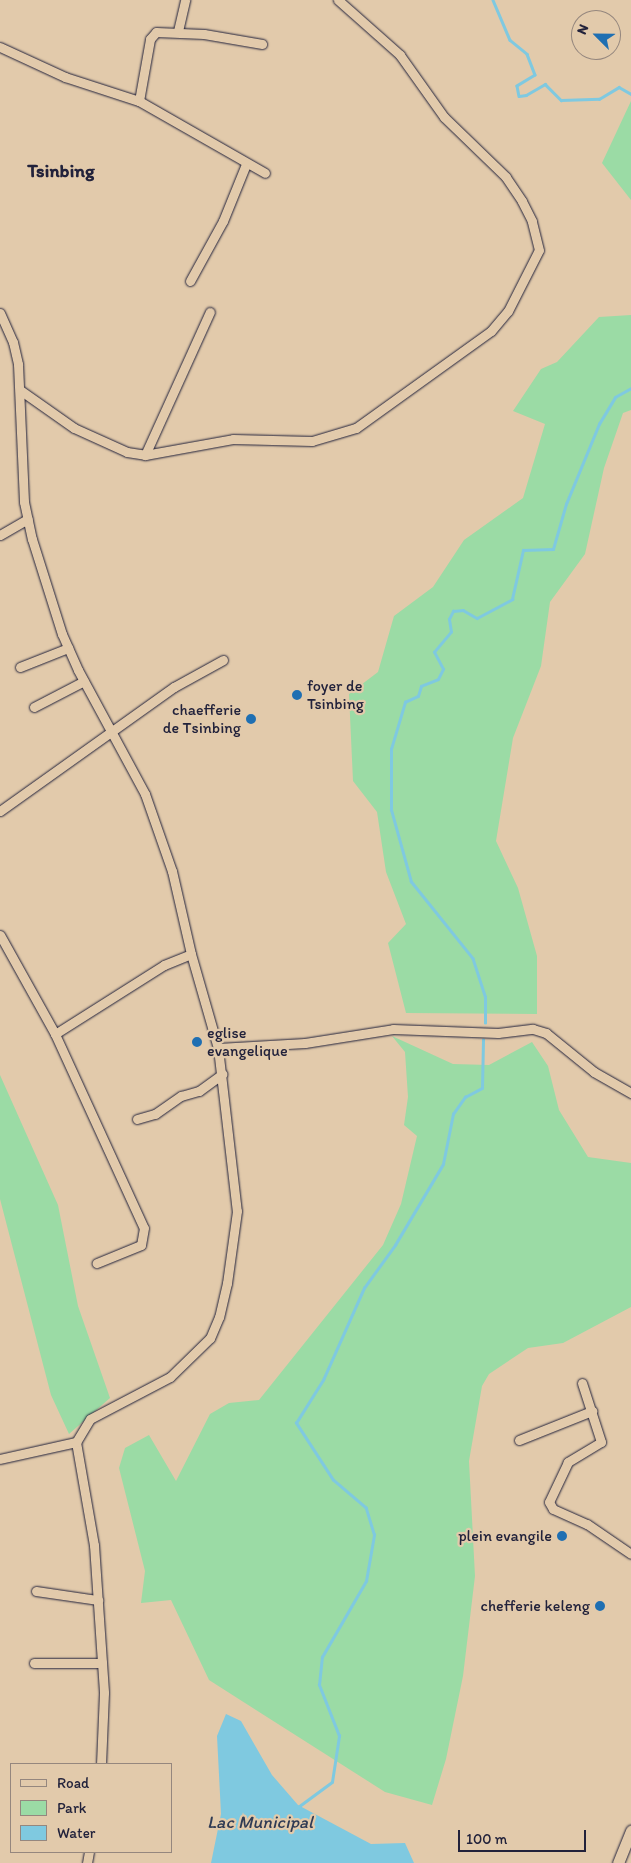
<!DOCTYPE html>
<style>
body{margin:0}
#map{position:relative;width:631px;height:1863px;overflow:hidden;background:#e2caab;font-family:Itim,sans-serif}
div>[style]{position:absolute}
.green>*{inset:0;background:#9bdba5}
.water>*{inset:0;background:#7fc9e0}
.stream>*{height:2.5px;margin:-1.25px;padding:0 1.25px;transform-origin:1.25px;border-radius:1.25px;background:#7fc9e0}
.roads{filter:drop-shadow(0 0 1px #22223b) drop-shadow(0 0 1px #22223b)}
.street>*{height:9px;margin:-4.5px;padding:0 4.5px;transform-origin:4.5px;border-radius:4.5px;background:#e2caab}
.secondary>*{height:11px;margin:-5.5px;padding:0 5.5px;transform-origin:5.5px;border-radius:5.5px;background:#e2caab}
.dots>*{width:14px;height:14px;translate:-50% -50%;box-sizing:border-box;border:2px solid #e2caab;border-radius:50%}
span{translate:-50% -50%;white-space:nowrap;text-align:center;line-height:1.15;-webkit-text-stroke:4.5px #e2caab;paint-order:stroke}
.poi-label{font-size:16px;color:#22223b}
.left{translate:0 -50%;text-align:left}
.right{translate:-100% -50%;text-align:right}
.water-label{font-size:18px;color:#303b54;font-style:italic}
.quarter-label{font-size:19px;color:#22223b;font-weight:700}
.legend{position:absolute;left:10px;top:1763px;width:162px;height:90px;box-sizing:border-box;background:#e2caab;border:1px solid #95877e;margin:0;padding:6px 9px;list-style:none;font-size:15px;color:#22223b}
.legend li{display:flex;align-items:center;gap:10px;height:25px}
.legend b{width:25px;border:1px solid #95877e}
.north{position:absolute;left:571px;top:10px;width:50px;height:50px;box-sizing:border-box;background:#e2caab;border:1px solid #95877e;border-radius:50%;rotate:293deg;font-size:14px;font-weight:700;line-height:20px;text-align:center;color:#22223b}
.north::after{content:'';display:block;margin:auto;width:18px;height:22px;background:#1f6fb2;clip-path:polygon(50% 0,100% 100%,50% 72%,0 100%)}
.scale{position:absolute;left:458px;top:1830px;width:128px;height:22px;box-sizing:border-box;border:2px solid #22223b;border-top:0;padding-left:6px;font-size:15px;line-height:18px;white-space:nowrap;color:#22223b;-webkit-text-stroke:4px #e2caab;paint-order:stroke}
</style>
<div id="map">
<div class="green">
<i style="clip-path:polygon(631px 101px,631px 200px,602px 163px)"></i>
<i style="clip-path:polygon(631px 315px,631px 410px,623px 413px,604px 468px,585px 554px,550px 602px,541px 666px,513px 738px,496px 841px,518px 888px,537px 956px,537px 1014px,406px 1013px,388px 943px,406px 924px,386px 872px,377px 812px,353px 781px,349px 694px,378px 672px,394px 616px,433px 587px,464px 540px,523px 498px,545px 424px,513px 411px,541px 369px,557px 362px,599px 317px)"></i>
<i style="clip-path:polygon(392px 1036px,453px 1064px,489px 1065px,532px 1042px,548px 1066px,559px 1110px,588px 1157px,631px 1163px,631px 1307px,563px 1343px,528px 1348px,489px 1374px,482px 1386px,469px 1461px,475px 1576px,463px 1676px,446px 1759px,432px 1805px,385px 1792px,209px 1680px,171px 1600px,141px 1603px,145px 1571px,119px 1468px,125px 1448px,149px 1435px,176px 1481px,210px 1414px,229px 1403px,259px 1400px,383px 1245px,401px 1204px,417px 1136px,404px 1125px,408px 1097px,405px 1052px)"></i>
<i style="clip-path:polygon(0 1075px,58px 1205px,78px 1306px,110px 1398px,69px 1434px,51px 1395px,0 1199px)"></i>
</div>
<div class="water">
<i style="clip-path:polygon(226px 1714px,241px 1721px,272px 1775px,298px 1805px,371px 1844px,405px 1843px,414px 1863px,211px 1863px,221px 1814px,217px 1736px)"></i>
</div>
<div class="stream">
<i style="left:493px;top:0;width:43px;rotate:67deg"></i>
<i style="left:510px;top:40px;width:22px;rotate:39deg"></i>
<i style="left:527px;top:54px;width:22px;rotate:69deg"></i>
<i style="left:535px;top:75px;width:21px;rotate:149deg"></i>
<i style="left:517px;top:86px;width:10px;rotate:79deg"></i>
<i style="left:519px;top:96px;width:7px;rotate:-8deg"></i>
<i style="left:526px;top:95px;width:22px;rotate:-30deg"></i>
<i style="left:545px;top:84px;width:23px;rotate:45deg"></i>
<i style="left:561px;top:100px;width:38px;rotate:-2deg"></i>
<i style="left:599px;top:99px;width:23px;rotate:-31deg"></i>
<i style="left:619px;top:87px;width:14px;rotate:30deg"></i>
<i style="left:485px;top:1023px;width:26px;rotate:-90deg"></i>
<i style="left:485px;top:997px;width:40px;rotate:-108deg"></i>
<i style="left:473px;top:959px;width:99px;rotate:-128.8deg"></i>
<i style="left:411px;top:882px;width:75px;rotate:-105.5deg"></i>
<i style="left:391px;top:810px;width:61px;rotate:-90deg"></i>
<i style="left:391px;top:749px;width:49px;rotate:-73.4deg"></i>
<i style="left:405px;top:702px;width:14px;rotate:-25deg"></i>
<i style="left:418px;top:696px;width:10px;rotate:-73deg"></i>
<i style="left:421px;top:686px;width:18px;rotate:-22deg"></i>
<i style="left:438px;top:679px;width:11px;rotate:-63deg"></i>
<i style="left:443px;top:669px;width:19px;rotate:-118deg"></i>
<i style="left:434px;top:652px;width:26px;rotate:-50deg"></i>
<i style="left:451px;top:632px;width:13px;rotate:-99deg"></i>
<i style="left:449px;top:619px;width:9px;rotate:-63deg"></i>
<i style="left:453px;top:611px;width:10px;rotate:-6deg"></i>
<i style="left:463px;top:610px;width:16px;rotate:30deg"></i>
<i style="left:477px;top:618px;width:40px;rotate:-28deg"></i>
<i style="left:512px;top:599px;width:50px;rotate:-77.3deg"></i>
<i style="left:523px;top:550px;width:30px;rotate:-2deg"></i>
<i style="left:553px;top:549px;width:47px;rotate:-73.9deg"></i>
<i style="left:566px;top:504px;width:87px;rotate:-67.6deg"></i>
<i style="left:599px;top:424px;width:31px;rotate:-59deg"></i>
<i style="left:615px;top:397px;width:18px;rotate:-29deg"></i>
<i style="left:298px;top:1807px;width:42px;rotate:-36.3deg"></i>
<i style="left:332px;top:1782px;width:47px;rotate:-81.3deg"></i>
<i style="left:339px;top:1736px;width:55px;rotate:-111.4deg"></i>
<i style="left:319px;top:1685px;width:28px;rotate:-84deg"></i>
<i style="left:322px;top:1657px;width:88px;rotate:-59.9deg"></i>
<i style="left:366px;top:1581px;width:47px;rotate:-80.1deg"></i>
<i style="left:374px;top:1535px;width:28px;rotate:-107deg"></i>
<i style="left:366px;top:1508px;width:43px;rotate:-139.7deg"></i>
<i style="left:333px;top:1480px;width:68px;rotate:-123deg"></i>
<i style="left:296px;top:1423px;width:51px;rotate:-57.9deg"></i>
<i style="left:323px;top:1380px;width:101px;rotate:-66deg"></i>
<i style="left:364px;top:1288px;width:53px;rotate:-54.2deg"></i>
<i style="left:395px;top:1245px;width:94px;rotate:-59.3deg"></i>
<i style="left:443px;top:1164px;width:51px;rotate:-78.7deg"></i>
<i style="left:453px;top:1114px;width:21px;rotate:-55deg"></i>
<i style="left:465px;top:1097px;width:19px;rotate:-28deg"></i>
<i style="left:482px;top:1088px;width:48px;rotate:-88.8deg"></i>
</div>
<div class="roads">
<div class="street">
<i style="left:178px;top:31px;width:32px;rotate:-77deg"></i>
<i style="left:0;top:47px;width:72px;rotate:24.8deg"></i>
<i style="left:65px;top:77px;width:78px;rotate:18deg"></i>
<i style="left:139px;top:101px;width:145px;rotate:29.7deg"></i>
<i style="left:139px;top:101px;width:63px;rotate:-79.9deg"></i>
<i style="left:150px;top:39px;width:9px;rotate:-49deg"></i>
<i style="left:156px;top:32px;width:48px;rotate:2.4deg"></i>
<i style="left:204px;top:34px;width:59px;rotate:9.8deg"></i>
<i style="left:190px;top:281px;width:68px;rotate:-61.2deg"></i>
<i style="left:223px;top:221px;width:61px;rotate:-68deg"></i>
<i style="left:0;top:313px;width:32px;rotate:66deg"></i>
<i style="left:13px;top:342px;width:23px;rotate:77deg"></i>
<i style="left:18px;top:364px;width:138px;rotate:87.5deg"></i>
<i style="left:24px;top:502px;width:38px;rotate:78deg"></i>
<i style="left:32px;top:539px;width:100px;rotate:72.5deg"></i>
<i style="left:62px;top:634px;width:39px;rotate:66deg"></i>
<i style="left:78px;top:670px;width:141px;rotate:61.6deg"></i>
<i style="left:145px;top:794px;width:82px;rotate:70.7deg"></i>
<i style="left:172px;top:871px;width:85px;rotate:77.1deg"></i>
<i style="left:191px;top:954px;width:98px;rotate:74deg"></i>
<i style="left:218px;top:1048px;width:164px;rotate:83.4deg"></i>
<i style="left:237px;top:1211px;width:73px;rotate:97.9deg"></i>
<i style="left:227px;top:1283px;width:35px;rotate:103deg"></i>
<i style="left:219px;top:1317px;width:23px;rotate:113deg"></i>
<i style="left:210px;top:1338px;width:56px;rotate:135.7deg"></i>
<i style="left:170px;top:1377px;width:90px;rotate:152.3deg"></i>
<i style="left:90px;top:1419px;width:27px;rotate:121deg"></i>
<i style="left:76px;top:1442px;width:105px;rotate:80.1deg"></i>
<i style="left:94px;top:1545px;width:148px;rotate:86.1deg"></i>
<i style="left:104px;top:1693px;width:71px;rotate:92.4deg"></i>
<i style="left:20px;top:390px;width:66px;rotate:35.1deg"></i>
<i style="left:74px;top:428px;width:58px;rotate:24.4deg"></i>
<i style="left:127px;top:452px;width:18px;rotate:9deg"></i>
<i style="left:145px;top:455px;width:89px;rotate:-10.3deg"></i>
<i style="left:233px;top:439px;width:79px;rotate:1.5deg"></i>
<i style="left:312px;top:441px;width:46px;rotate:-16.5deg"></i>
<i style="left:356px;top:428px;width:166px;rotate:-35.7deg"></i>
<i style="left:491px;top:331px;width:26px;rotate:-50deg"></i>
<i style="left:508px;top:311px;width:68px;rotate:-63.1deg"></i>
<i style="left:539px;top:250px;width:30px;rotate:-104deg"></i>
<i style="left:532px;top:221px;width:22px;rotate:-117deg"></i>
<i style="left:522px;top:201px;width:29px;rotate:-124deg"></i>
<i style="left:506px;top:177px;width:86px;rotate:-135.9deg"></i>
<i style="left:444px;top:117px;width:76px;rotate:-125.4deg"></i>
<i style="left:400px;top:55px;width:83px;rotate:-138.4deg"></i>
<i style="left:145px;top:455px;width:157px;rotate:-65.6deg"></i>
<i style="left:0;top:535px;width:32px;rotate:-30deg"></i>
<i style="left:20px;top:667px;width:52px;rotate:-21.6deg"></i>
<i style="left:34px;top:707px;width:56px;rotate:-27.5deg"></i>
<i style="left:0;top:811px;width:214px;rotate:-35.5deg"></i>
<i style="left:174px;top:687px;width:56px;rotate:-28.9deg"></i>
<i style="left:0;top:935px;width:113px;rotate:60.9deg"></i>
<i style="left:55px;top:1034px;width:129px;rotate:-32.3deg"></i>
<i style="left:164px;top:965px;width:29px;rotate:-22deg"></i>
<i style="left:55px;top:1034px;width:213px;rotate:65.4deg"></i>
<i style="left:144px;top:1228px;width:17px;rotate:100deg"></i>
<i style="left:141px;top:1245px;width:48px;rotate:157.8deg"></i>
<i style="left:218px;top:1048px;width:87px;rotate:-3.3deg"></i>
<i style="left:305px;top:1043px;width:89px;rotate:-9deg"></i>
<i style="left:393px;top:1029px;width:105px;rotate:2.2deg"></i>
<i style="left:498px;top:1033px;width:35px;rotate:-7deg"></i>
<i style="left:533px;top:1029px;width:14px;rotate:17deg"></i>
<i style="left:546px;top:1033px;width:62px;rotate:39.1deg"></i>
<i style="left:594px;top:1072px;width:43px;rotate:29.6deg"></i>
<i style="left:137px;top:1119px;width:19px;rotate:-16deg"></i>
<i style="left:155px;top:1114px;width:32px;rotate:-35deg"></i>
<i style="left:181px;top:1096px;width:19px;rotate:-16deg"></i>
<i style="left:199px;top:1091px;width:29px;rotate:-36deg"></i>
<i style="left:582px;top:1383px;width:62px;rotate:72.1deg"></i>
<i style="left:601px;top:1442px;width:39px;rotate:149deg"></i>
<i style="left:568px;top:1462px;width:44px;rotate:115.4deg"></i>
<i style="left:549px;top:1502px;width:8px;rotate:60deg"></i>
<i style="left:553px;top:1509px;width:37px;rotate:24deg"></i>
<i style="left:587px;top:1524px;width:53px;rotate:34.3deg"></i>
<i style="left:519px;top:1440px;width:79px;rotate:-21.7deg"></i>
<i style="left:0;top:1459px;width:78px;rotate:-12.6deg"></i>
<i style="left:36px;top:1591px;width:63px;rotate:8.3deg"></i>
<i style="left:34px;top:1663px;width:68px"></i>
<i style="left:87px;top:1863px;width:11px;rotate:-80deg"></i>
</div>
<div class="secondary">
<i style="left:618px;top:1863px;width:35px;rotate:-68deg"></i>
</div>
</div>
<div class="dots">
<i style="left:297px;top:695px;background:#1f6fb2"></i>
<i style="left:251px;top:719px;background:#1f6fb2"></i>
<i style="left:197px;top:1042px;background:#1f6fb2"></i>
<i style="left:562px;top:1536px;background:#1f6fb2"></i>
<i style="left:600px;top:1606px;background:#1f6fb2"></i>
</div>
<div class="poi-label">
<span class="left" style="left:307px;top:695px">foyer de<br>Tsinbing</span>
<span class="right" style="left:241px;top:719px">chaefferie<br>de Tsinbing</span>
<span class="left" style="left:207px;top:1042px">eglise<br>evangelique</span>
<span class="right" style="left:552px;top:1536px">plein evangile</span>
<span class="right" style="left:590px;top:1606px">chefferie keleng</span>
</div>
<div class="water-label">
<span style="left:260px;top:1822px">Lac Municipal</span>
</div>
<div class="quarter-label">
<span style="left:61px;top:171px">Tsinbing</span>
</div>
<ul class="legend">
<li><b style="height:6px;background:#e2caab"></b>Road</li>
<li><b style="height:14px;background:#9bdba5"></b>Park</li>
<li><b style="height:14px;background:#7fc9e0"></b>Water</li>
</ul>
<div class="north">N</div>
<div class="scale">100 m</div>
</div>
